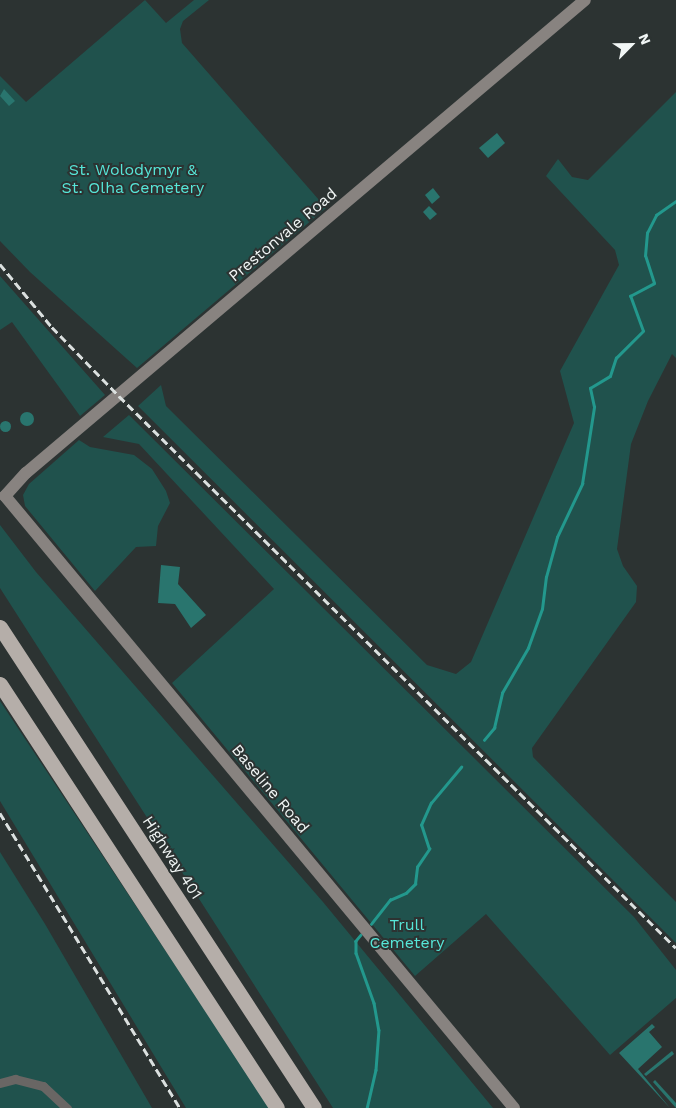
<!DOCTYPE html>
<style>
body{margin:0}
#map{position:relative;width:676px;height:1108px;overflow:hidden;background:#2c3332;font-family:"Work Sans",sans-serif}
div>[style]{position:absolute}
.green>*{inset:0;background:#20524d}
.stream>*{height:2.5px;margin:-1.25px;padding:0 1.25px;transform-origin:1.25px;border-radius:1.25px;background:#23988d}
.building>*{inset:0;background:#29756e}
.round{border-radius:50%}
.street>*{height:9px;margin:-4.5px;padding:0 4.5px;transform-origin:4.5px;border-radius:4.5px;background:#696664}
.secondary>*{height:12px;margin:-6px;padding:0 6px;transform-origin:6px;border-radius:6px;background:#888380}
.highway>*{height:15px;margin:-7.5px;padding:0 7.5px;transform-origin:7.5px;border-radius:7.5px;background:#b5aea9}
.rail>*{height:2.5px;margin-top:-1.25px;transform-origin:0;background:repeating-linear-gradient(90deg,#dbe0df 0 8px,transparent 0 12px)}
span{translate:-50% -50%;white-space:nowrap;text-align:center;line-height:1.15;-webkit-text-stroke:4px #2c3332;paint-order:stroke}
.park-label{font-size:16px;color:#56e6d8}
.street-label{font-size:16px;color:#f1f6f5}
.north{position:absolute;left:606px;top:20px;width:50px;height:50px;-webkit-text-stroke:4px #2c3332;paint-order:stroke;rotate:67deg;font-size:14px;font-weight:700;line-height:20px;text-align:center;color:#f1f6f5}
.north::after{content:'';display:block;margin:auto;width:18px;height:22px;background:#f1f6f5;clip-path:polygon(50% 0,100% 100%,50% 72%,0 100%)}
</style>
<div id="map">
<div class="green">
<i style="clip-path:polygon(145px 0,166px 23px,194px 0,209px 0,183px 21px,180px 29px,182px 43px,326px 208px,137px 368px,30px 272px,0 241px,0 76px,26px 102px)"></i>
<i style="clip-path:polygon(676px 92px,676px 358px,672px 354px,648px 401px,631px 444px,617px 549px,623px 566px,637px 586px,636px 602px,532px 748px,533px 757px,676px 902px,676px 943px,138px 406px,161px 385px,166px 406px,427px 665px,456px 674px,471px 662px,574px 423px,560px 371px,619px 265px,615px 250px,546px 176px,558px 159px,572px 177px,588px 180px)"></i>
<i style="clip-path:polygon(0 276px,105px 395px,80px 416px,12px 322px,0 330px)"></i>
<i style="clip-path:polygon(129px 415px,634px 917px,676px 970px,676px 998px,610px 1055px,486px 914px,415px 976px,172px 683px,274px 589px,139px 444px,103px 437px)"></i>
<i style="clip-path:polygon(79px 440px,90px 447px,134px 455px,152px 469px,166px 491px,170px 503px,158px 526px,156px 546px,136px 547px,95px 591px,25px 506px,23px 495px,29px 484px)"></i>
<i style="clip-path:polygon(0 525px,36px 572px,323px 902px,493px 1108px,333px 1108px,0 588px)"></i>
<i style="clip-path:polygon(0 701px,248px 1075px,269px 1108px,186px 1108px,0 801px)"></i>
<i style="clip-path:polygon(0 852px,45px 924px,152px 1108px,0 1108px)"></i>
</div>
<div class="stream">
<i style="left:484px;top:740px;width:16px;rotate:-50deg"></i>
<i style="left:494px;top:728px;width:36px;rotate:-77deg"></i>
<i style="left:502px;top:693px;width:52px;rotate:-60deg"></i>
<i style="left:528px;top:648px;width:41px;rotate:-70.3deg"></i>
<i style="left:542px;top:609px;width:32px;rotate:-83deg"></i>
<i style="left:546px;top:577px;width:41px;rotate:-74.6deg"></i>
<i style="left:557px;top:537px;width:59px;rotate:-64.7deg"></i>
<i style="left:582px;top:484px;width:78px;rotate:-81.1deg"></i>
<i style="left:594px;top:407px;width:19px;rotate:-102deg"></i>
<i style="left:590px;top:388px;width:23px;rotate:-31deg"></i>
<i style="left:610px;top:376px;width:19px;rotate:-72deg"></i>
<i style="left:616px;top:358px;width:38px;rotate:-45deg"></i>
<i style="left:643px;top:331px;width:37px;rotate:-110deg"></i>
<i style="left:630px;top:296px;width:27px;rotate:-28deg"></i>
<i style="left:654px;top:283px;width:28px;rotate:-108deg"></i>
<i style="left:645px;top:256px;width:23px;rotate:-85deg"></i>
<i style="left:647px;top:233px;width:20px;rotate:-63deg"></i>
<i style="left:656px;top:215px;width:24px;rotate:-35deg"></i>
<i style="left:371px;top:924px;width:31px;rotate:-52deg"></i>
<i style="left:390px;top:900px;width:17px;rotate:-24deg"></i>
<i style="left:406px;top:893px;width:13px;rotate:-45deg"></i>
<i style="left:415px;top:884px;width:17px;rotate:-83deg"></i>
<i style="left:417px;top:867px;width:22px;rotate:-56deg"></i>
<i style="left:429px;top:849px;width:25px;rotate:-108deg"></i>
<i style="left:421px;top:825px;width:24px;rotate:-66deg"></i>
<i style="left:431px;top:803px;width:47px;rotate:-50.2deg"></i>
<i style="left:361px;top:935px;width:8px;rotate:130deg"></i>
<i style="left:356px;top:941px;width:12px;rotate:90deg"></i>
<i style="left:356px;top:953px;width:53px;rotate:70.2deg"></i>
<i style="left:374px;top:1003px;width:27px;rotate:80deg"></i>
<i style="left:379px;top:1030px;width:40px;rotate:94.3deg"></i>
<i style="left:376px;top:1070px;width:39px;rotate:103deg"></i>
</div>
<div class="building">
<i style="clip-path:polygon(4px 89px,15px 101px,9px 106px,0 96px)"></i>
<i style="clip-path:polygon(497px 133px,505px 143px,488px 158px,479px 148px)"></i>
<i style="clip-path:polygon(433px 188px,440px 197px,432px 204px,425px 195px)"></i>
<i style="clip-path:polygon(429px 206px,437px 214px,430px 220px,423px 212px)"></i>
<i class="round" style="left:20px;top:412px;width:14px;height:14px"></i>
<i class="round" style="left:-0.5px;top:420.5px;width:11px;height:11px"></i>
<i style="clip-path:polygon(161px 565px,180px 567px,178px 584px,206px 615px,191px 628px,175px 604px,158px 603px)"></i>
<i style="clip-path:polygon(652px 1024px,655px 1027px,649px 1032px,662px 1047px,638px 1069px,670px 1108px,619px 1053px)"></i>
<i style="clip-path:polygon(672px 1051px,674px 1054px,646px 1076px,644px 1074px)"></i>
<i style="clip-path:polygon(655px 1080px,676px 1103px,676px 1108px,653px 1082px)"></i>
</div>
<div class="street">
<i style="left:0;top:1083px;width:16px;rotate:-15deg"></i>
<i style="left:15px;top:1079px;width:29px;rotate:14deg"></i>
<i style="left:43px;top:1086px;width:33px;rotate:43deg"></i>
</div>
<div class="secondary">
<i style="left:514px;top:1108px;width:796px;rotate:-129.75deg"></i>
<i style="left:5px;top:496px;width:31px;rotate:-48deg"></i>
<i style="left:26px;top:473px;width:732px;rotate:-40.24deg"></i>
</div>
<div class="highway">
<i style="left:0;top:627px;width:574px;rotate:56.86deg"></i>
<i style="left:0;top:684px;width:506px;rotate:56.84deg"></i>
</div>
<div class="rail">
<i style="left:0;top:264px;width:82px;rotate:50.5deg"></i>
<i style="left:52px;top:327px;width:96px;rotate:45.8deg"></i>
<i style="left:119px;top:396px;width:784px;rotate:44.74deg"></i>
<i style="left:0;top:813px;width:346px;rotate:58.6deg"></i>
</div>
<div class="park-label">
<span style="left:133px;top:179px">St. Wolodymyr &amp;<br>St. Olha Cemetery</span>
<span style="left:407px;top:934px">Trull<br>Cemetery</span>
</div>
<div class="street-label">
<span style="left:283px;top:235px;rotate:-40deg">Prestonvale Road</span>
<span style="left:270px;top:789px;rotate:50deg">Baseline Road</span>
<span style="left:172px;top:858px;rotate:57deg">Highway 401</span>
</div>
<div class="north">N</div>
</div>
